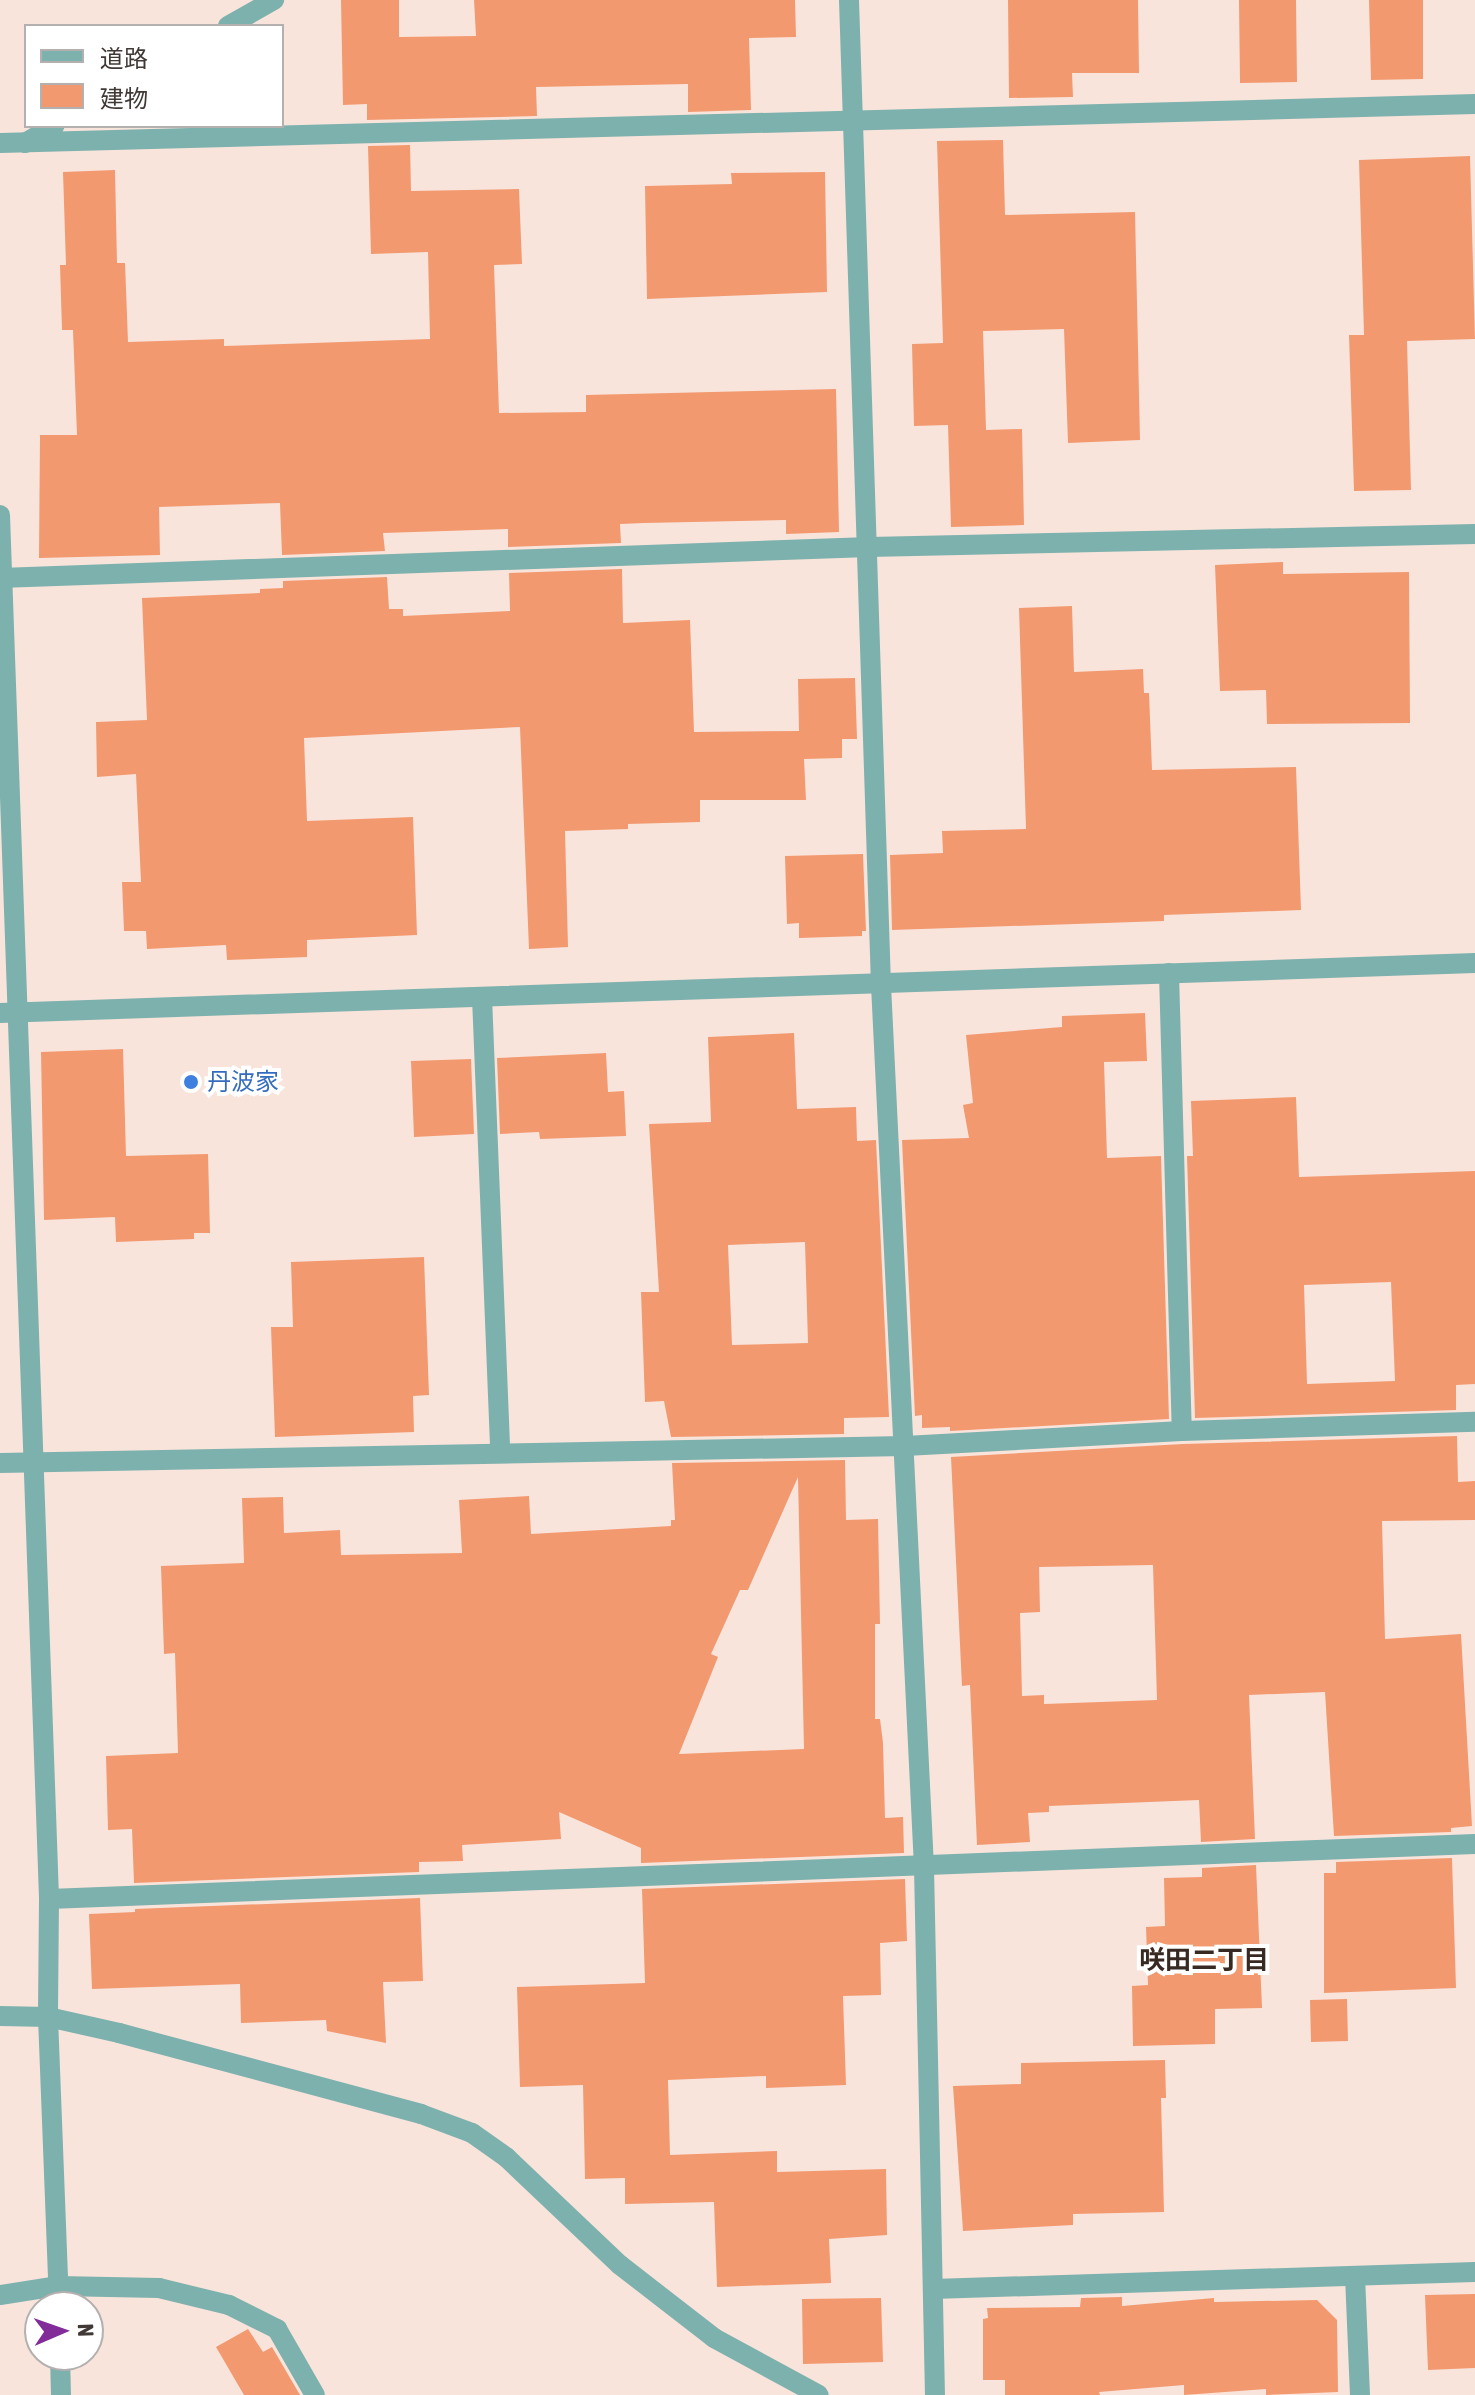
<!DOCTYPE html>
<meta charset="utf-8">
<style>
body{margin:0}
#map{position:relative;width:1475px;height:2395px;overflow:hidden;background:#f9e4dc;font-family:"Asap Condensed","Noto Sans JP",sans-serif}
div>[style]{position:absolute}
.building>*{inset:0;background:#f3996f}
.minor>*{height:20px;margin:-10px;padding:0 10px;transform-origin:10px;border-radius:10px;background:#7db1ad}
.tertiary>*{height:20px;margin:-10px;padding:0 10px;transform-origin:10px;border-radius:10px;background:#7db1ad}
.dots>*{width:22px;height:22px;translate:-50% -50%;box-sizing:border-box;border:4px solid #fff;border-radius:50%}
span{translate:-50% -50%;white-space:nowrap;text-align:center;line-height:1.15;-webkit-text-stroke:8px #fff;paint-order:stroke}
.shop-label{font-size:24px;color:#366cbe}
.left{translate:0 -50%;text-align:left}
.neighbourhood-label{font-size:26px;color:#382922;font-weight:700}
.legend{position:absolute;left:24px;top:24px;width:260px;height:104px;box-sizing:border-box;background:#fff;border:2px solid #b3b0af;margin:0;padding:10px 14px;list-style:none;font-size:24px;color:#413936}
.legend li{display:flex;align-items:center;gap:16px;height:40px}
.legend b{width:40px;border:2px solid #b3b0af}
.north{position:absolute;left:24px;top:2291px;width:80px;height:80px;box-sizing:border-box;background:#fff;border:2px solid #b3b0af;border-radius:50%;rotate:88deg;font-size:22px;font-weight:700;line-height:32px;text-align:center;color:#413936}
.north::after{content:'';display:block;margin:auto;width:28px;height:36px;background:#822c99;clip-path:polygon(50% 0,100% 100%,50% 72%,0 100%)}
</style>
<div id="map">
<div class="building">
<i style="clip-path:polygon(341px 0,399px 0,399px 37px,476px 36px,474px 0,795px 0,796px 37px,749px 38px,751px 110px,688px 112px,688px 84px,536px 87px,537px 116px,367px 120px,367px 104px,343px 105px)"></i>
<i style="clip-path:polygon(1008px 0,1138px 0,1139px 73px,1072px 73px,1073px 97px,1009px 98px)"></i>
<i style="clip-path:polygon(1239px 0,1296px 0,1297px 82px,1240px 83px)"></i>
<i style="clip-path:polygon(1369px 0,1423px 0,1423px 79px,1371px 80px)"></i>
<i style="clip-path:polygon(1003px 140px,1005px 215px,1135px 212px,1140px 440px,1068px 443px,1064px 329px,983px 331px,986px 430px,1022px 429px,1024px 525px,951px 527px,948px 425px,914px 426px,912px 344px,943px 343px,937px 141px)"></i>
<i style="clip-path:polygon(410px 145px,411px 191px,519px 189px,522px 264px,494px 265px,499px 413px,586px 412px,586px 395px,836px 389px,839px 532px,786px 534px,786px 520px,644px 523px,620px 524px,621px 543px,508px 547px,508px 529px,383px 533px,385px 551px,282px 555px,280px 503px,159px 507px,160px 555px,39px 558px,40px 435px,77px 435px,73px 330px,62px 330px,60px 265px,66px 265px,63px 172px,115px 170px,117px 263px,125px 263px,128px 342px,224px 339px,224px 346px,430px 339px,428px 252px,371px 254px,368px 146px)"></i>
<i style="clip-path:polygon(1470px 156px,1475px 339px,1407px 341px,1411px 490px,1354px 491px,1349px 335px,1364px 335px,1359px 160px)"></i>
<i style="clip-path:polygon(825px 172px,827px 292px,647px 299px,645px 186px,732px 184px,731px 173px)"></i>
<i style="clip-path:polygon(1283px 562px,1283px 574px,1409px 572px,1410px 723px,1267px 724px,1266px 690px,1220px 691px,1215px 565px)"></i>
<i style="clip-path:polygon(622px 569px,623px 623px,690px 620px,694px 732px,799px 731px,798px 679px,855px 678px,857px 739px,842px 739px,842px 758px,804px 759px,806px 800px,700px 800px,700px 822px,628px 824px,628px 829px,565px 831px,568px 947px,529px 949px,520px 727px,304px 738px,307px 821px,413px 817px,417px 935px,307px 940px,307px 957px,227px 960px,226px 945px,147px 949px,146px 931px,124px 931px,122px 882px,141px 882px,136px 774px,97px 777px,96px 722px,147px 720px,142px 598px,260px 593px,260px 589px,283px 588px,283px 581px,387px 577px,389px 609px,403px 609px,403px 616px,510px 611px,509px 573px)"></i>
<i style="clip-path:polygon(1072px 606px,1074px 672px,1143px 669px,1144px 693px,1149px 693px,1152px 770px,1296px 767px,1301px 910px,1164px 915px,1164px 921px,892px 930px,890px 855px,943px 853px,942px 831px,1026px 829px,1019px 608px)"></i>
<i style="clip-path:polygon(863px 854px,866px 931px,862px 931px,862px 936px,799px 938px,799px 923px,787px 924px,785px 856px)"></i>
<i style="clip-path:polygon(1145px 1013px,1147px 1061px,1104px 1062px,1107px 1158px,1161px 1156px,1169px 1419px,950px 1431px,950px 1427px,922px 1428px,922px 1415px,915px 1416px,902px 1140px,969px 1138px,963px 1105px,973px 1103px,966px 1035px,1062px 1027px,1062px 1016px)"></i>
<i style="clip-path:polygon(evenodd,794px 1033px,797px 1109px,856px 1107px,857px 1141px,876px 1140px,889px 1417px,844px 1418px,844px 1434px,671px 1437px,664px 1401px,645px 1402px,641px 1292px,659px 1292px,649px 1124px,711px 1122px,708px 1037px,794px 1033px,805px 1242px,808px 1343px,732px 1345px,728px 1245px,805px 1242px)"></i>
<i style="clip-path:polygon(123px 1049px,126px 1156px,208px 1154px,210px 1233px,194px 1233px,194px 1239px,116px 1242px,115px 1217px,44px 1220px,41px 1052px)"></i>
<i style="clip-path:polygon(606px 1053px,608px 1092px,624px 1091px,626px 1136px,540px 1139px,539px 1132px,500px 1134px,497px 1058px)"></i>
<i style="clip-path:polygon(471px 1059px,474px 1134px,414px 1137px,411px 1061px)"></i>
<i style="clip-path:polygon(evenodd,1296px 1097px,1299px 1177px,1475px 1171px,1475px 1384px,1456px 1385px,1456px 1410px,1195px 1418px,1187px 1156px,1193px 1156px,1191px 1101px,1296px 1097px,1391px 1282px,1395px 1381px,1307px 1384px,1304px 1285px,1391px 1282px)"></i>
<i style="clip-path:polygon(424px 1257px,429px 1395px,413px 1396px,414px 1432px,275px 1437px,271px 1327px,293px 1327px,291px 1262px)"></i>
<i style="clip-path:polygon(evenodd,1457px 1436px,1458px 1482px,1475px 1481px,1475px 1520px,1382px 1521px,1385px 1639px,1461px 1634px,1472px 1826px,1451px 1828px,1451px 1832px,1334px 1836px,1325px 1692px,1249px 1695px,1255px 1839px,1201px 1842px,1199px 1800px,1049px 1806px,1049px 1812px,1028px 1813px,1030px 1842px,977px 1845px,970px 1685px,962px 1686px,951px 1457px,1183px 1444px,1457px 1436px,1153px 1565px,1157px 1700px,1044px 1704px,1044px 1695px,1022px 1696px,1020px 1613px,1040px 1612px,1039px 1567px,1153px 1565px)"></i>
<i style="clip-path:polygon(evenodd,845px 1460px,846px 1520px,878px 1519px,880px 1624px,875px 1624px,875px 1719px,880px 1719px,883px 1743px,885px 1818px,903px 1817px,904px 1853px,641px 1863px,641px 1848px,559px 1812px,561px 1839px,462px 1845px,463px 1861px,419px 1862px,419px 1872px,134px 1883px,132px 1829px,108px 1830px,106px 1756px,178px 1753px,175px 1653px,164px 1654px,161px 1566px,244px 1563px,242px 1498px,283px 1497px,284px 1533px,340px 1530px,341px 1555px,462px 1553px,459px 1500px,529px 1496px,531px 1534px,671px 1526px,671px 1520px,675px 1520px,672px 1463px,845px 1460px,798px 1477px,804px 1749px,679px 1754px,718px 1657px,711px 1654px,740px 1590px,748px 1590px,798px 1477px)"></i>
<i style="clip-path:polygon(1452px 1858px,1456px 1988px,1324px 1993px,1324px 1873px,1336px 1873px,1336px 1862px)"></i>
<i style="clip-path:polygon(1256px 1865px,1262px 2008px,1215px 2009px,1215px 2044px,1133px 2046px,1132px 1986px,1148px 1985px,1146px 1927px,1165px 1926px,1164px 1878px,1202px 1877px,1202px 1868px)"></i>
<i style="clip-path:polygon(905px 1879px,907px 1941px,880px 1943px,881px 1995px,843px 1996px,846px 2085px,766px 2088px,766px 2076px,668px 2080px,670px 2155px,777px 2151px,777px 2172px,886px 2169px,887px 2235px,829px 2239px,831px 2283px,717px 2287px,714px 2202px,625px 2204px,625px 2178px,585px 2179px,583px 2085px,520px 2087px,517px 1987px,645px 1983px,642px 1889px)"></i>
<i style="clip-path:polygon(420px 1898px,423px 1981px,383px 1982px,386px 2043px,327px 2031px,326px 2020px,241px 2023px,240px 1984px,92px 1989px,89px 1914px,135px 1912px,135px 1909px)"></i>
<i style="clip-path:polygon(1347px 1999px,1348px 2041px,1311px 2042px,1310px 2000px)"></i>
<i style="clip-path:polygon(1165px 2060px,1166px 2098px,1161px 2098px,1164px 2212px,1073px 2214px,1073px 2225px,963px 2231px,953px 2086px,1021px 2084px,1021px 2063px)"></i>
<i style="clip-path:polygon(1475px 2294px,1475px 2368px,1428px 2370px,1425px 2295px)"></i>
<i style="clip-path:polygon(1122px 2297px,1122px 2306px,1214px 2298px,1214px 2302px,1317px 2300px,1337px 2320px,1338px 2392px,1266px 2395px,1266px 2389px,1184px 2395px,1184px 2385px,1099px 2392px,1100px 2395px,1005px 2395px,1005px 2380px,983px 2380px,983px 2319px,988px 2318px,987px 2308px,1080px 2307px,1081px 2298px)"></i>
<i style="clip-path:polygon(881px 2298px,883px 2362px,803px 2364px,802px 2299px)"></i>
<i style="clip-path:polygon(248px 2329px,263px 2352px,272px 2347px,300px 2395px,244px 2395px,216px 2347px)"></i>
</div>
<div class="minor">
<i style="left:849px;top:0;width:986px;rotate:88.14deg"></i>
<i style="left:881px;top:985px;width:883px;rotate:87.21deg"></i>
<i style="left:924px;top:1867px;width:528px;rotate:88.81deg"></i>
<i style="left:0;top:143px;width:1476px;rotate:-1.51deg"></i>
<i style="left:0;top:515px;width:1385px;rotate:87.97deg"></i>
<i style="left:49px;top:1899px;width:118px;rotate:90.5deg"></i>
<i style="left:48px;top:2017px;width:290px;rotate:87.8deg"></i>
<i style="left:0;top:578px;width:870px;rotate:-2.04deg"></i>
<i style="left:869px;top:547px;width:606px;rotate:-1.23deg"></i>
<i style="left:1169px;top:973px;width:458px;rotate:88.4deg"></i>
<i style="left:482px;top:997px;width:454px;rotate:87.7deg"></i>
<i style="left:0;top:1463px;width:905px;rotate:-1.08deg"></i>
<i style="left:905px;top:1446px;width:277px;rotate:-3.1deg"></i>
<i style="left:1182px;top:1431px;width:293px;rotate:-1.8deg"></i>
<i style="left:49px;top:1899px;width:1427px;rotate:-2.21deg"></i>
<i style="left:0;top:2016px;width:48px;rotate:1.2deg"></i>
<i style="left:48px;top:2017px;width:73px;rotate:12.7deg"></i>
<i style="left:119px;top:2033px;width:313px;rotate:15deg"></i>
<i style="left:421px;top:2114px;width:54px;rotate:20.4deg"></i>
<i style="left:472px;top:2133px;width:42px;rotate:35.2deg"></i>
<i style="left:506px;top:2157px;width:157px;rotate:43.5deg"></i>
<i style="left:620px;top:2265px;width:119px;rotate:37.8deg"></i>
<i style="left:714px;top:2338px;width:119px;rotate:28.5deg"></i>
<i style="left:1355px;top:2276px;width:119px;rotate:87.6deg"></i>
<i style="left:933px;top:2289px;width:542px;rotate:-1.8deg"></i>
<i style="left:0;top:2295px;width:59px;rotate:-8.8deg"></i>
<i style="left:58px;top:2286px;width:101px;rotate:1.1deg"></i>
<i style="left:159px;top:2288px;width:72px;rotate:13.7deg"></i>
<i style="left:229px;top:2305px;width:54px;rotate:26.6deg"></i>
<i style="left:277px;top:2329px;width:76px;rotate:60.1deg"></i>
<i style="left:60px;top:2355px;width:40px;rotate:88.6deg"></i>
</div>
<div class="tertiary">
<i style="left:228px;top:26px;width:53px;rotate:-29.5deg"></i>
<i style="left:25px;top:143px;width:34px;rotate:-30deg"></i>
<i style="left:0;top:1013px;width:1476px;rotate:-1.94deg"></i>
</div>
<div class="dots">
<i style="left:191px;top:1082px;background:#3f7fe0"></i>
</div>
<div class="shop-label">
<span class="left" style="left:207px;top:1082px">丹波家</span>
</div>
<div class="neighbourhood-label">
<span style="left:1204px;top:1961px">咲田二丁目</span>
</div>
<ul class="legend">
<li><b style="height:10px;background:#7db1ad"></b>道路</li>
<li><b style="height:22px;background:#f3996f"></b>建物</li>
</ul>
<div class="north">N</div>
</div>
